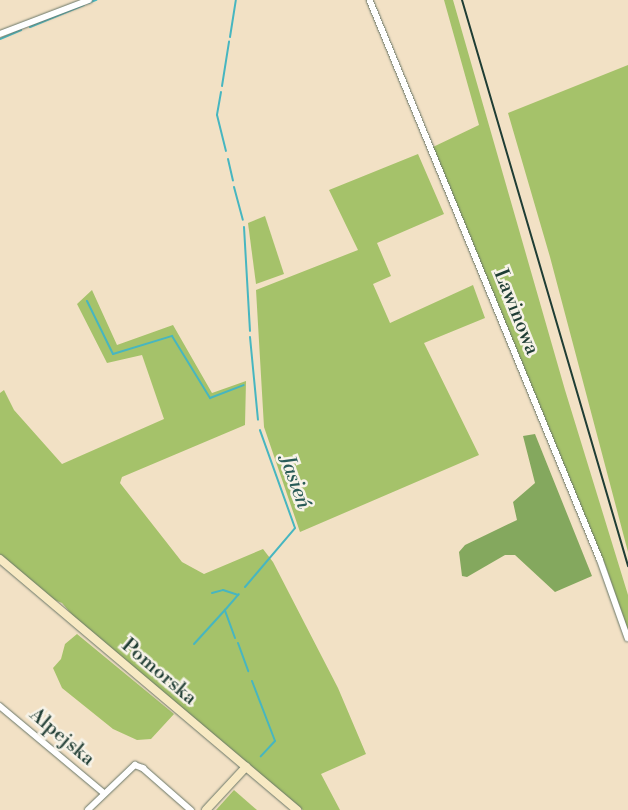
<!DOCTYPE html>
<meta charset="utf-8">
<style>
body{margin:0}
#map{position:relative;width:628px;height:810px;overflow:hidden;background:#f2e1c5;font-family:"Libre Bodoni",serif}
div>[style]{position:absolute}
.green>*{inset:0;background:#a5c26a}
.forest>*{inset:0;background:#84a85e}
.stream>*{height:2px;margin:-1px;padding:0 1px;transform-origin:1px;border-radius:1px;background:#47b6c0}
.roads{filter:drop-shadow(0 0 1px #697667) drop-shadow(0 0 1px #697667)}
.street>*{height:5.5px;margin:-2.75px;padding:0 2.75px;transform-origin:2.75px;border-radius:2.75px;background:#fff}
.secondary>*{height:8px;margin:-4px;padding:0 4px;transform-origin:4px;border-radius:4px;background:#f7e9c3}
.rail>*{height:2px;margin:-1px;padding:0 1px;transform-origin:1px;border-radius:1px;background:#1f3d34}
span{translate:-50% -50%;white-space:nowrap;text-align:center;line-height:1.15;-webkit-text-stroke:5px #f7f3e8;paint-order:stroke}
.street-label{font-size:20px;color:#1f3d34}
.water-label{font-size:21px;color:#295b57;font-style:italic}
</style>
<div id="map">
<div class="green">
<i style="clip-path:polygon(444px 0,453px 0,565px 390px,628px 595px,628px 630px,606px 567px,433px 147px,479px 125px)"></i>
<i style="clip-path:polygon(628px 65px,628px 552px,550px 257px,508px 113px)"></i>
<i style="clip-path:polygon(418px 154px,444px 214px,377px 243px,391px 276px,373px 284px,390px 323px,473px 285px,485px 318px,424px 343px,479px 455px,300px 532px,264px 427px,256px 290px,358px 250px,329px 190px)"></i>
<i style="clip-path:polygon(265px 216px,284px 274px,256px 284px,248px 223px)"></i>
<i style="clip-path:polygon(92px 290px,117px 345px,173px 325px,212px 393px,246px 381px,245px 425px,122px 477px,120px 483px,182px 562px,204px 574px,263px 549px,273px 562px,338px 688px,366px 754px,321px 774px,340px 810px,303px 810px,80px 624px,62px 603px,52px 599px,0 555px,0 393px,4px 390px,14px 410px,62px 464px,164px 419px,142px 355px,107px 363px,77px 304px)"></i>
<i style="clip-path:polygon(77px 634px,174px 714px,151px 739px,137px 740px,113px 729px,62px 688px,53px 668px,61px 659px,65px 644px)"></i>
<i style="clip-path:polygon(234px 790px,257px 810px,216px 810px)"></i>
</div>
<div class="forest">
<i style="clip-path:polygon(535px 434px,592px 576px,555px 592px,515px 555px,505px 555px,467px 577px,462px 576px,459px 552px,465px 545px,517px 520px,513px 502px,535px 483px,523px 436px)"></i>
</div>
<div class="stream">
<i style="left:88px;top:3px;width:9px;rotate:-21deg"></i>
<i style="left:30px;top:27px;width:58px;rotate:-22.2deg"></i>
<i style="left:230px;top:37px;width:37px;rotate:-81deg"></i>
<i style="left:0;top:39px;width:23px;rotate:-23deg"></i>
<i style="left:222px;top:86px;width:45px;rotate:-81deg"></i>
<i style="left:221px;top:92px;width:23px;rotate:100deg"></i>
<i style="left:217px;top:115px;width:37px;rotate:76deg"></i>
<i style="left:228px;top:159px;width:22px;rotate:77deg"></i>
<i style="left:234px;top:187px;width:34px;rotate:75deg"></i>
<i style="left:244px;top:227px;width:104px;rotate:86.7deg"></i>
<i style="left:87px;top:301px;width:59px;rotate:63.9deg"></i>
<i style="left:113px;top:354px;width:62px;rotate:-17deg"></i>
<i style="left:172px;top:336px;width:73px;rotate:58.5deg"></i>
<i style="left:210px;top:398px;width:36px;rotate:-21deg"></i>
<i style="left:250px;top:337px;width:83px;rotate:84.5deg"></i>
<i style="left:245px;top:587px;width:77px;rotate:-49.7deg"></i>
<i style="left:295px;top:528px;width:104px;rotate:-109.7deg"></i>
<i style="left:212px;top:593px;width:11px;rotate:-15deg"></i>
<i style="left:223px;top:590px;width:16px;rotate:18deg"></i>
<i style="left:235px;top:638px;width:30px;rotate:-110deg"></i>
<i style="left:225px;top:610px;width:21px;rotate:-49deg"></i>
<i style="left:238px;top:643px;width:30px;rotate:70deg"></i>
<i style="left:194px;top:644px;width:45px;rotate:-47.7deg"></i>
<i style="left:252px;top:681px;width:64px;rotate:69deg"></i>
<i style="left:275px;top:741px;width:21px;rotate:133deg"></i>
</div>
<div class="roads">
<div class="street">
<i style="left:370px;top:0;width:604px;rotate:67.64deg"></i>
<i style="left:600px;top:559px;width:84px;rotate:70.5deg"></i>
<i style="left:0;top:34px;width:95px;rotate:-20.9deg"></i>
<i style="left:0;top:706px;width:136px;rotate:39.9deg"></i>
<i style="left:88px;top:810px;width:65px;rotate:-43.8deg"></i>
<i style="left:135px;top:765px;width:9px;rotate:21deg"></i>
<i style="left:143px;top:768px;width:64px;rotate:41.2deg"></i>
</div>
<div class="secondary">
<i style="left:0;top:559px;width:389px;rotate:40.2deg"></i>
<i style="left:206px;top:810px;width:59px;rotate:-47.1deg"></i>
</div>
</div>
<div class="rail">
<i style="left:462px;top:0;width:590px;rotate:73.65deg"></i>
</div>
<div class="street-label">
<span style="left:516px;top:312px;rotate:68deg">Lawinowa</span>
<span style="left:159px;top:672px;rotate:40deg">Pomorska</span>
<span style="left:62px;top:737px;rotate:40deg">Alpejska</span>
</div>
<div class="water-label">
<span style="left:295px;top:482px;rotate:70deg">Jasień</span>
</div>
</div>
